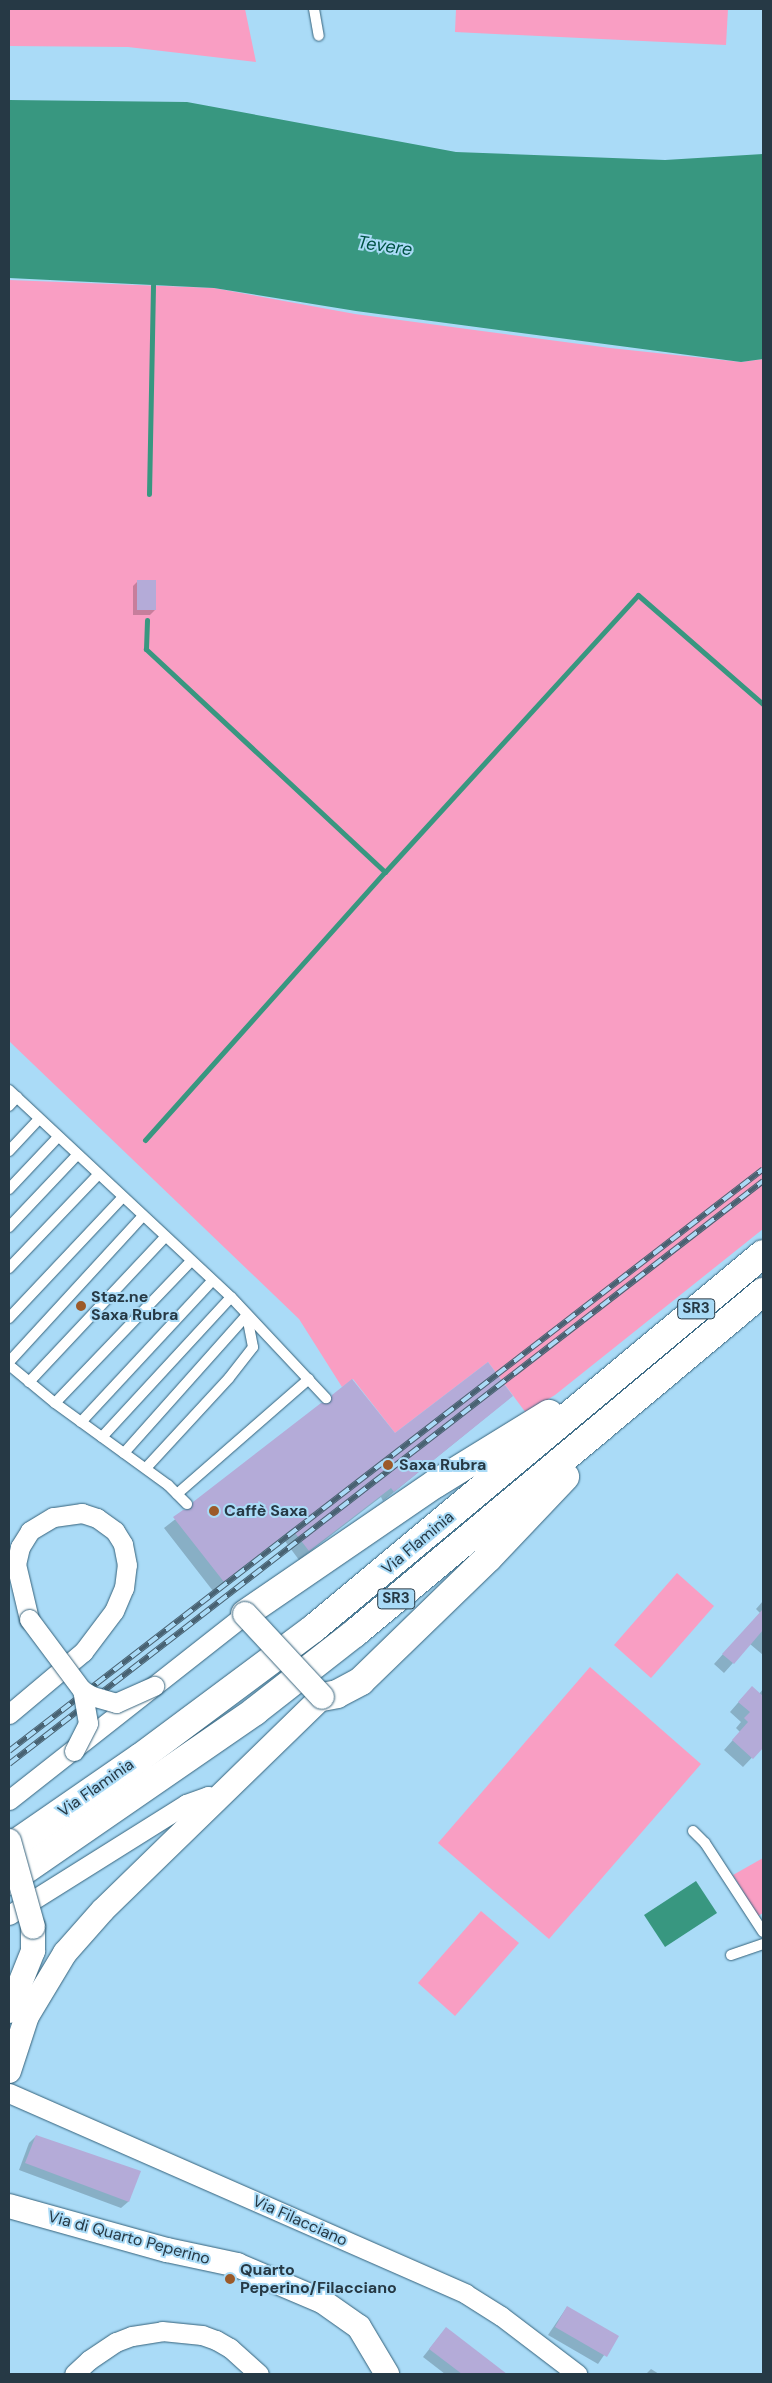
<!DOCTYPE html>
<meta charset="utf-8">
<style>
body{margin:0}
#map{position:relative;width:772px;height:2383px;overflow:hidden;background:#aadbf7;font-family:"DM Sans",sans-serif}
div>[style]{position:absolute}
.green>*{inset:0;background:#f99ec3}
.water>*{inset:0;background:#389780}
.shadow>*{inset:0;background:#0003}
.stream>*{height:5px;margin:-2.5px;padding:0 2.5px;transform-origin:2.5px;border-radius:2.5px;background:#389780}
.building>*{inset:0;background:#b4abd8}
.roads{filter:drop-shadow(0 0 1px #35627b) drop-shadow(0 0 1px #35627b)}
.service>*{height:10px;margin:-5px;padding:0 5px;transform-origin:5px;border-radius:5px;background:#fff}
.minor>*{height:19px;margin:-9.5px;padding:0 9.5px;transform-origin:9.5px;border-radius:9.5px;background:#fff}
.tertiary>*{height:24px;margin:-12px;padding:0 12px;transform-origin:12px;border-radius:12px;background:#fff}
.trunk>*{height:28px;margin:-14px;padding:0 14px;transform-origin:14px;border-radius:14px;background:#fff}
.rail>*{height:5.5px;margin-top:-2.75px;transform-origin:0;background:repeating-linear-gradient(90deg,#aadbf7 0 11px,#486272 0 22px);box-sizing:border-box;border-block:1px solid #486272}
.bridges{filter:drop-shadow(0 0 1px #35627b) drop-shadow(0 0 1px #35627b)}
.minor-bridge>*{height:19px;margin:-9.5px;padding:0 9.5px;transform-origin:9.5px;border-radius:9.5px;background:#fff}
.tertiary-bridge>*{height:24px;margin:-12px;padding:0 12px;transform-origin:12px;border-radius:12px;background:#fff}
.dots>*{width:14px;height:14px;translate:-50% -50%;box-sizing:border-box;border:2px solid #aadbf7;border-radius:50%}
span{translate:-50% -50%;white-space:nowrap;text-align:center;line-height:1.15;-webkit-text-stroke:4px #aadbf7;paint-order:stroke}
.shield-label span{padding:1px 4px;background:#aadbf7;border:1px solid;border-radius:4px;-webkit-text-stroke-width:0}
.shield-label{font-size:15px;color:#263945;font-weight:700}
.poi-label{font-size:16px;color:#263945;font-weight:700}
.left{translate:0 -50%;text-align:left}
.street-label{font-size:16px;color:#263945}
.water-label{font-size:18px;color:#005343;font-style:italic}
.frame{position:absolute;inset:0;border:10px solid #263945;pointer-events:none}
</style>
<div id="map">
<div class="green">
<i style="clip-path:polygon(9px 9px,245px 9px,256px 62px,128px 47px,9px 46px)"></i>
<i style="clip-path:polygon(456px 9px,728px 9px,726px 45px,455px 32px)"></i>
<i style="clip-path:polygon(9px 280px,214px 288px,355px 314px,610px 348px,741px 362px,763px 359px,763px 1229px,555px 1395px,526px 1413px,488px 1362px,395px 1433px,353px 1379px,342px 1387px,299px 1319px,9px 1041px)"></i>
<i style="clip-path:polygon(677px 1573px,714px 1606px,651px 1678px,614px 1645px)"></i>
<i style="clip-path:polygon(590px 1667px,701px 1764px,549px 1939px,438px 1843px)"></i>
<i style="clip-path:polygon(763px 1858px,763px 1913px,758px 1916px,733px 1875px)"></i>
<i style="clip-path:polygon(481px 1911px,519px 1943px,455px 2016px,418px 1983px)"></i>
</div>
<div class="water">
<i style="clip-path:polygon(9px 100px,187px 102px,456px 152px,665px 160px,763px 154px,763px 359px,741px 362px,356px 311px,214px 288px,9px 278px)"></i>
<i style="clip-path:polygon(696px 1881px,717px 1913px,665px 1947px,644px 1915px)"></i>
</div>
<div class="shadow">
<i style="clip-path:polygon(138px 581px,155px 610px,150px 615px,133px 615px,133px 586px)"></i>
<i style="clip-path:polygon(333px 1396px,394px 1435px,512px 1396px,383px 1501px,381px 1497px,299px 1560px,282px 1537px,213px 1591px,164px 1528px)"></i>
<i style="clip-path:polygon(763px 1601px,763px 1655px,750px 1644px,724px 1673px,714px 1664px,760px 1613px,756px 1609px)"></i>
<i style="clip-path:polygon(763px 1689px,763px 1746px,743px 1767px,724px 1750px,740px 1732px,736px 1728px,741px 1722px,730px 1712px,743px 1697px,759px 1694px)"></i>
<i style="clip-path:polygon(36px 2136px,139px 2172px,128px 2202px,121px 2208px,19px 2170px,29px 2143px)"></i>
<i style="clip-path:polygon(567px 2307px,617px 2336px,598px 2364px,548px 2335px)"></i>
<i style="clip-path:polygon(446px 2328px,499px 2370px,496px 2374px,445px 2374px,423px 2357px)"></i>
<i style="clip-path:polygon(651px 2369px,659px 2374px,646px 2374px)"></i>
</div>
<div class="stream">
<i style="left:149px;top:494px;width:209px;rotate:-88.9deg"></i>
<i style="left:385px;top:872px;width:375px;rotate:-47.6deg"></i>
<i style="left:638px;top:595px;width:166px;rotate:41.1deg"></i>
<i style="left:145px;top:1140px;width:360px;rotate:-48.2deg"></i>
<i style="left:385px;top:872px;width:327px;rotate:-137deg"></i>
<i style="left:146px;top:649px;width:29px;rotate:-88deg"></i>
</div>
<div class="building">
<i style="clip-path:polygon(137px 580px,156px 580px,156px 610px,137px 610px)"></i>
<i style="clip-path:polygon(488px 1362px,513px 1396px,394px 1492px,391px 1488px,309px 1551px,292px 1529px,224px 1582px,173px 1517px,183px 1510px,191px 1509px,193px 1502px,321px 1403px,330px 1403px,332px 1395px,352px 1379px,395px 1433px)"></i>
<i style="clip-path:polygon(763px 1609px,763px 1630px,734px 1664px,722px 1654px)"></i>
<i style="clip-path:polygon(752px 1686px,763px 1696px,763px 1748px,753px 1759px,732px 1740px,748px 1722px,744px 1718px,750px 1712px,738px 1702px)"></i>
<i style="clip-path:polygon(36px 2135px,141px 2171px,129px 2202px,25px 2163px)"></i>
<i style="clip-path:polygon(567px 2306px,619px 2336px,607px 2357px,555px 2327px)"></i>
<i style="clip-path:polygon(446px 2327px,507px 2374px,462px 2374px,429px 2349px)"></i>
</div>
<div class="roads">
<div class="service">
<i style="left:314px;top:9px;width:27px;rotate:80deg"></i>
<i style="left:9px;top:1090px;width:304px;rotate:43deg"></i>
<i style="left:231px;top:1297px;width:139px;rotate:46.8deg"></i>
<i style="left:9px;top:1106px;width:12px;rotate:-48deg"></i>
<i style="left:9px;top:1151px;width:44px;rotate:-46.8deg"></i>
<i style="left:9px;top:1189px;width:71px;rotate:-46.7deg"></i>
<i style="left:9px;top:1227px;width:99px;rotate:-46.6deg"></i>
<i style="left:9px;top:1268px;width:129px;rotate:-46.3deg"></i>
<i style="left:9px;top:1318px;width:165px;rotate:-46.7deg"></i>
<i style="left:9px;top:1362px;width:197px;rotate:-47.5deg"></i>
<i style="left:9px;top:1365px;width:60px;rotate:39.6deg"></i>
<i style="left:55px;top:1403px;width:140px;rotate:36deg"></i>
<i style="left:168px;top:1485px;width:27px;rotate:45deg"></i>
<i style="left:29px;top:1382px;width:197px;rotate:-46.8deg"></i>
<i style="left:55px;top:1403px;width:197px;rotate:-46.2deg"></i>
<i style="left:81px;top:1422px;width:192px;rotate:-47.1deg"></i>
<i style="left:102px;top:1437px;width:190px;rotate:-47.3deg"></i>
<i style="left:124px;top:1453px;width:185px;rotate:-48.3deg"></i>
<i style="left:146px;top:1468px;width:122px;rotate:-47.3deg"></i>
<i style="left:229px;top:1378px;width:39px;rotate:-52deg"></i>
<i style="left:253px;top:1347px;width:32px;rotate:-101deg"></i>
<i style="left:177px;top:1494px;width:175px;rotate:-41.1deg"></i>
<i style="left:693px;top:1831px;width:17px;rotate:45deg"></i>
<i style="left:705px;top:1843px;width:106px;rotate:56.9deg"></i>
<i style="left:731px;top:1955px;width:34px;rotate:-19deg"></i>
</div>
<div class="minor">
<i style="left:9px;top:1714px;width:97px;rotate:-40deg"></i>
<i style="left:83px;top:1652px;width:51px;rotate:-52.9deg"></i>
<i style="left:114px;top:1611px;width:25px;rotate:-67deg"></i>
<i style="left:124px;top:1588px;width:23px;rotate:-83deg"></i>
<i style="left:127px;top:1565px;width:21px;rotate:-101deg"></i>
<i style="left:123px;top:1544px;width:15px;rotate:-122deg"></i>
<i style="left:115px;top:1531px;width:22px;rotate:-144deg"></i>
<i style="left:97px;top:1518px;width:16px;rotate:-162deg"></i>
<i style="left:82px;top:1513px;width:29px;rotate:172deg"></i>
<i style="left:53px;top:1517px;width:27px;rotate:149deg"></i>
<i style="left:30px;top:1531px;width:19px;rotate:122deg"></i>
<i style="left:20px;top:1547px;width:17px;rotate:103deg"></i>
<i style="left:16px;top:1564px;width:57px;rotate:76.7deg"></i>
<i style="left:9px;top:1800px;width:300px;rotate:-38.2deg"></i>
<i style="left:9px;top:1915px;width:209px;rotate:-32.1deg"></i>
<i style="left:186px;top:1804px;width:23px;rotate:-20deg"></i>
<i style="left:208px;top:1796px;width:9px;rotate:27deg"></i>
<i style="left:9px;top:2093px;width:499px;rotate:23.7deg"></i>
<i style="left:466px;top:2294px;width:41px;rotate:32.2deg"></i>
<i style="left:501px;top:2316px;width:96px;rotate:37.3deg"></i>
<i style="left:74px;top:2374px;width:21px;rotate:-43deg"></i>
<i style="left:89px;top:2360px;width:32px;rotate:-34deg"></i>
<i style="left:116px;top:2342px;width:17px;rotate:-21deg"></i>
<i style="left:132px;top:2336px;width:30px;rotate:-9deg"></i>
<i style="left:162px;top:2331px;width:40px;rotate:5.7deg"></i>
<i style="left:202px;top:2335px;width:15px;rotate:20deg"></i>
<i style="left:216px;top:2340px;width:16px;rotate:30deg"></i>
<i style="left:230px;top:2348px;width:39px;rotate:42deg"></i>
</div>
<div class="tertiary">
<i style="left:9px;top:2011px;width:65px;rotate:-68.2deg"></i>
<i style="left:33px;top:1951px;width:24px;rotate:-90deg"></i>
<i style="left:9px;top:2071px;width:58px;rotate:-71.9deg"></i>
<i style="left:27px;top:2016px;width:74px;rotate:-58.9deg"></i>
<i style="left:65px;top:1953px;width:57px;rotate:-48.5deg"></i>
<i style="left:103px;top:1910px;width:305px;rotate:-44.2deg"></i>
<i style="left:9px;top:2206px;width:164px;rotate:15.6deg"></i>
<i style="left:167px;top:2250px;width:72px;rotate:12.1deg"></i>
<i style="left:237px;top:2265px;width:92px;rotate:23deg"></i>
<i style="left:322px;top:2301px;width:45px;rotate:35.1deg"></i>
<i style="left:359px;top:2327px;width:55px;rotate:59.2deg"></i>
</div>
<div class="trunk">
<i style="left:245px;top:1614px;width:230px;rotate:-34.4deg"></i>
<i style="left:435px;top:1484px;width:134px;rotate:-31.6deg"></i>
<i style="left:322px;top:1697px;width:15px;rotate:-11deg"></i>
<i style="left:337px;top:1694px;width:27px;rotate:-28deg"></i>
<i style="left:361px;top:1681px;width:177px;rotate:-44.1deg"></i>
<i style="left:488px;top:1558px;width:112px;rotate:-46.5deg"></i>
<i style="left:9px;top:1848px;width:160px;rotate:-34.6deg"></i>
<i style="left:141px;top:1757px;width:216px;rotate:-36.7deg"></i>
<i style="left:314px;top:1628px;width:584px;rotate:-39.79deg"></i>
<i style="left:9px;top:1881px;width:299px;rotate:-34.6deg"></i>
<i style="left:255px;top:1711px;width:127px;rotate:-38deg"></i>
<i style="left:355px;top:1633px;width:532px;rotate:-39.89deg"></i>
</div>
</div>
<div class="rail">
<i style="left:9px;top:1751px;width:952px;rotate:-37.66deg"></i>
<i style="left:9px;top:1764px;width:953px;rotate:-37.71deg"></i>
</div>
<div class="bridges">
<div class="minor-bridge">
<i style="left:29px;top:1619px;width:89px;rotate:53.3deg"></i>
<i style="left:82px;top:1690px;width:12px;rotate:31deg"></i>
<i style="left:92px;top:1696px;width:25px;rotate:16deg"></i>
<i style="left:116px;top:1703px;width:42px;rotate:-24.1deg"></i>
<i style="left:74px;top:1751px;width:31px;rotate:-63deg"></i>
<i style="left:88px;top:1723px;width:34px;rotate:-100deg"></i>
</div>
<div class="tertiary-bridge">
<i style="left:245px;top:1614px;width:113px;rotate:47.1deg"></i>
<i style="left:9px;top:1841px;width:89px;rotate:74.4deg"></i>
</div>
</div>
<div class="dots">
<i style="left:81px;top:1306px;background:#9c5a29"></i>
<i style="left:388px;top:1465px;background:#9c5a29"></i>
<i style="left:214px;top:1511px;background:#9c5a29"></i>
<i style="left:230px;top:2279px;background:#9c5a29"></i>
</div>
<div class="shield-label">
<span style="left:696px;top:1309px">SR3</span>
<span style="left:396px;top:1599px">SR3</span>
</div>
<div class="poi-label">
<span class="left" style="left:91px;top:1306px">Staz.ne<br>Saxa Rubra</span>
<span class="left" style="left:399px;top:1465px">Saxa Rubra</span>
<span class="left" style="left:224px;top:1511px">Caffè Saxa</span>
<span class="left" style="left:240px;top:2279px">Quarto<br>Peperino/Filacciano</span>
</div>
<div class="street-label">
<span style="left:418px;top:1543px;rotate:-40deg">Via Flaminia</span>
<span style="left:96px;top:1788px;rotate:-35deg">Via Flaminia</span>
<span style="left:300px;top:2221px;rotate:24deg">Via Filacciano</span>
<span style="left:129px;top:2238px;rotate:15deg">Via di Quarto Peperino</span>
</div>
<div class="water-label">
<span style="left:385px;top:246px;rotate:8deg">Tevere</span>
</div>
<div class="frame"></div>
</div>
